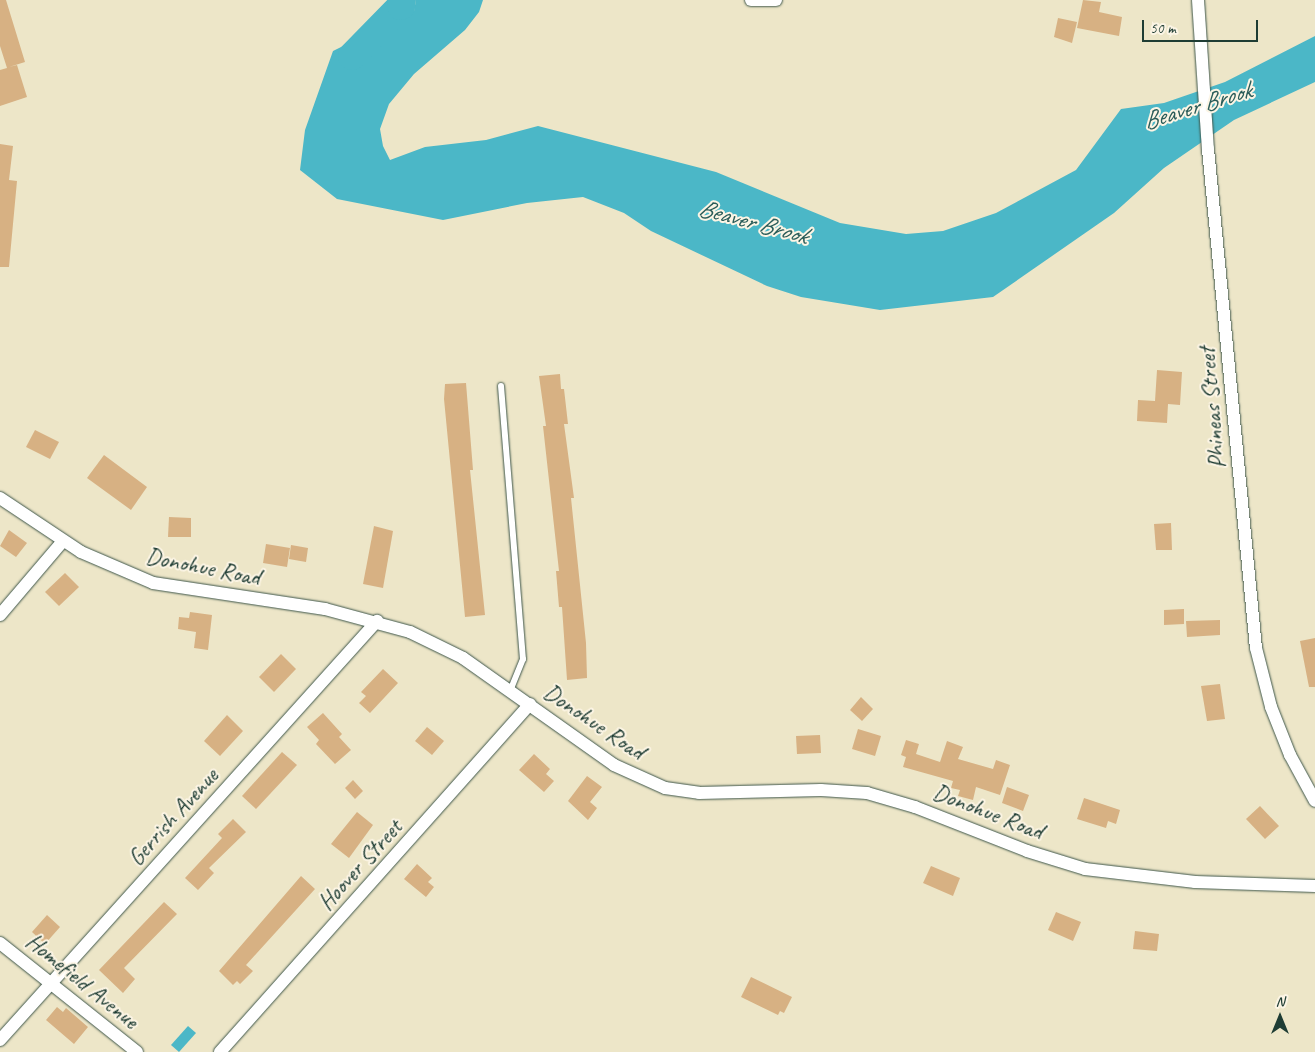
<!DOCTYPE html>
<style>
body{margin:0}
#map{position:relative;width:1315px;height:1052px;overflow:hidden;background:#ede6c8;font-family:Caveat,sans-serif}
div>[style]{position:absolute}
.water>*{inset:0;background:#4bb7c7}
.river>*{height:28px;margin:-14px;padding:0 14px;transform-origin:14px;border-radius:14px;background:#4bb7c7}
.building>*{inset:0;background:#d7b183}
.roads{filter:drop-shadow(0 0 1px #3e564a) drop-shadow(0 0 1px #3e564a)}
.lane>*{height:6px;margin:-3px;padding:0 3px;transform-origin:3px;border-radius:3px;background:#fff}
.street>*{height:12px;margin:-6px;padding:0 6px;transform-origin:6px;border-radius:6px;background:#fff}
span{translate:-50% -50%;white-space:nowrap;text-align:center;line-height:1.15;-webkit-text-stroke:4px #fcf5e5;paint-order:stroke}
.street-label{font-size:24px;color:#1f3d34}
.water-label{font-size:25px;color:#2a5c59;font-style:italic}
.north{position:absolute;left:1255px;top:992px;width:50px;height:50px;-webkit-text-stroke:4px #fcf5e5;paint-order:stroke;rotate:0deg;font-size:14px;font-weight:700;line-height:20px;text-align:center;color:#1f3d34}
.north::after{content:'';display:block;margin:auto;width:18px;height:22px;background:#1f3d34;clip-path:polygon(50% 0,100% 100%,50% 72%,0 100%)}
.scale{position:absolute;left:1142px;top:20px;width:116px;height:22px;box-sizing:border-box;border:2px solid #1f3d34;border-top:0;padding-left:6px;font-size:15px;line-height:18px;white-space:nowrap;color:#1f3d34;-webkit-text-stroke:4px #fcf5e5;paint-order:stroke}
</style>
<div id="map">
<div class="water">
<i style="clip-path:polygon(416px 0,483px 0,479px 12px,465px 30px,414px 74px,389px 104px,380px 129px,383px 146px,390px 160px,425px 147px,486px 140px,538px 126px,716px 172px,840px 223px,906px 234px,943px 231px,996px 213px,1076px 170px,1121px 109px,1164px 103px,1225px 82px,1315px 36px,1315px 82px,1234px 120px,1164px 168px,1114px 213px,993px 297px,880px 310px,801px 297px,767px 286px,651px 231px,624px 213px,583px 197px,527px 203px,443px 220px,337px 199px,300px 170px,305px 130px,333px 51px,414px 11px)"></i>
<i style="clip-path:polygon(188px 1026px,196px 1033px,179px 1052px,171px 1045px)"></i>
</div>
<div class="river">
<i style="left:352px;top:56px;width:70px;rotate:-45.6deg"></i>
<i style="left:401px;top:6px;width:6px;rotate:-81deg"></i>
</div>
<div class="building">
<i style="clip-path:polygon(0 0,6px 0,25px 62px,9px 67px,17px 65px,27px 97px,0 106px,0 70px,7px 68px,0 46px)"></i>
<i style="clip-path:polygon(1083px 0,1101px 2px,1099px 12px,1122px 17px,1119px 36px,1077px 28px)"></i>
<i style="clip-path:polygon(1058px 18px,1077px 22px,1072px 43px,1054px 37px)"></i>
<i style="clip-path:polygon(0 144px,13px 146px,9px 180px,17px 181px,9px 267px,0 267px)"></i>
<i style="clip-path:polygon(1157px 370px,1182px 372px,1180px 405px,1168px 404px,1167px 423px,1137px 421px,1138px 400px,1155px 401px)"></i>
<i style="clip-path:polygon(560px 374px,561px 389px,564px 389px,568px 424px,564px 424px,574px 498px,571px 498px,586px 643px,587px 678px,567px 680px,562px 607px,559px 607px,556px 571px,559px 571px,543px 426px,546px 426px,539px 376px)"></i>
<i style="clip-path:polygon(466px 383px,473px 470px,470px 470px,485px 615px,465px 617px,444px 399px,445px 384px)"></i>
<i style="clip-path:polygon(35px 430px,59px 442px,50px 459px,26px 447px)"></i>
<i style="clip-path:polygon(104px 455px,147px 487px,131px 510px,87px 478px)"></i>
<i style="clip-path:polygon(169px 517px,191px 518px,191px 537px,168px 537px)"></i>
<i style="clip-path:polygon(1171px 523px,1172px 550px,1156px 550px,1154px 524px)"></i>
<i style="clip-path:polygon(374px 526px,393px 531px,383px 588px,363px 584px)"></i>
<i style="clip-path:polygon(9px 530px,27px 543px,16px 557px,0 546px)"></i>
<i style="clip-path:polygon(266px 544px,290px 548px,287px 567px,263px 563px)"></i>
<i style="clip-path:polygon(291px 545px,308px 548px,306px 562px,289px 559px)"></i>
<i style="clip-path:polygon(65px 573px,79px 587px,59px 606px,45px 592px)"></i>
<i style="clip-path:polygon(1184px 609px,1184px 624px,1164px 625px,1164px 610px)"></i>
<i style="clip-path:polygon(190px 612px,212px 615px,208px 650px,194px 648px,196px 632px,178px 629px,179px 617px,189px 618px)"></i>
<i style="clip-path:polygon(1220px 620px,1220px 635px,1187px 637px,1186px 621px)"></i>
<i style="clip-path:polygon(1315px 638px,1315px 687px,1309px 687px,1300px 641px)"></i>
<i style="clip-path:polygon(281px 654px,296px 669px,274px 692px,259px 677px)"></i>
<i style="clip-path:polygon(383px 669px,398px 683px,370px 713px,359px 703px,366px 696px,361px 692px)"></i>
<i style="clip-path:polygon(1220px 684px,1225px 719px,1207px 721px,1201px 686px)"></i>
<i style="clip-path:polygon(861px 697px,873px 709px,862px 721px,850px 710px)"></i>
<i style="clip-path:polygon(323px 713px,342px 734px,339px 737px,351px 750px,335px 764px,316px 744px,319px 740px,307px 727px)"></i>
<i style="clip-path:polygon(227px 715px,243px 731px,220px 756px,204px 741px)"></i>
<i style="clip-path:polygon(427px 727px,444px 741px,432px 755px,415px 741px)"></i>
<i style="clip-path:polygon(858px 729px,881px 736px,875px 756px,852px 749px)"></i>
<i style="clip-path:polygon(820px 735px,821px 753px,797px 754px,796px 736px)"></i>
<i style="clip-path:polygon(906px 740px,919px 744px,916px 754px,940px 762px,947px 741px,963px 747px,958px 759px,993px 769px,996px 760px,1010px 765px,1000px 795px,976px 787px,973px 800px,958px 796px,960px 790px,951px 788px,953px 781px,903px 767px,906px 757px,901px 755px)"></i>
<i style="clip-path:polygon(282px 752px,297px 765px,256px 809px,242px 796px)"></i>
<i style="clip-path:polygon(534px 754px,550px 769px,546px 774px,554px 781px,544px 792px,519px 770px)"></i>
<i style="clip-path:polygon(587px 776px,602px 787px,590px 802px,597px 808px,588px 820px,568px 801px)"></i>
<i style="clip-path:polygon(353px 780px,363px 791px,355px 799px,345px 788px)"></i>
<i style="clip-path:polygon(1007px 787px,1029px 795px,1023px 811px,1002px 803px)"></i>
<i style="clip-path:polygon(1084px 798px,1120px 810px,1116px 824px,1108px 821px,1106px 828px,1077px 819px)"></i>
<i style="clip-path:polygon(1260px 806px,1279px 826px,1265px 839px,1246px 819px)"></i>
<i style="clip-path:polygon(357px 812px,373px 825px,349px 858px,331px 844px)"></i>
<i style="clip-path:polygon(233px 819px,246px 832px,209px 868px,214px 873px,198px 890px,185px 878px,222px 838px,218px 834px)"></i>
<i style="clip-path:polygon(417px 864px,432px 878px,428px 882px,434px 887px,426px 897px,404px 879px)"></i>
<i style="clip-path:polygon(931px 866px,960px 878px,953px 896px,923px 883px)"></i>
<i style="clip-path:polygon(301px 876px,315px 889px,246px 965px,253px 971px,240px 984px,237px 981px,233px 985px,219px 971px)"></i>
<i style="clip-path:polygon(164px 902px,177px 914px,124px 968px,135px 979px,123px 993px,99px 970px)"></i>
<i style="clip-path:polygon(1056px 912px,1081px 922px,1073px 941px,1048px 930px)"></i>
<i style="clip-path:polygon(47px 915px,60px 927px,45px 944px,32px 932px)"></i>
<i style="clip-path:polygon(1135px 931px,1159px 934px,1157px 951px,1133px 949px)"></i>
<i style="clip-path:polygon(751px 977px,792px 997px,784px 1013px,780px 1011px,778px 1015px,741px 997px)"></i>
<i style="clip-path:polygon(57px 1007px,63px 1012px,66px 1008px,88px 1027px,74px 1044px,46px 1020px)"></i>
</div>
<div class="roads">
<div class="lane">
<i style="left:501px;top:386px;width:274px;rotate:85.4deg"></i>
<i style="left:523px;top:659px;width:35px;rotate:112deg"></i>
</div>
<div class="street">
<i style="left:751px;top:0;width:25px"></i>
<i style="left:1198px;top:0;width:149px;rotate:86.2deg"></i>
<i style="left:1208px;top:149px;width:501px;rotate:84.51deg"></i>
<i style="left:1256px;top:648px;width:61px;rotate:75.7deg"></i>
<i style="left:1271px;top:707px;width:52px;rotate:68.4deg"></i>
<i style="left:1290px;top:755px;width:52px;rotate:61.5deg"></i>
<i style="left:0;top:498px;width:97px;rotate:33.7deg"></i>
<i style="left:81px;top:552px;width:78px;rotate:23.3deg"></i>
<i style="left:153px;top:583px;width:174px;rotate:8.6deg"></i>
<i style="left:325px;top:609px;width:88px;rotate:15.1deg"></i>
<i style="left:410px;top:632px;width:59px;rotate:26.1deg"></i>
<i style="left:463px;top:658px;width:185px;rotate:35.3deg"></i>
<i style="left:614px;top:765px;width:56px;rotate:24.3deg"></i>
<i style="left:665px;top:788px;width:34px;rotate:8deg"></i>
<i style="left:699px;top:793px;width:122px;rotate:-1.4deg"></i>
<i style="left:821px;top:790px;width:46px;rotate:3.7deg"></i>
<i style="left:867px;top:793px;width:50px;rotate:16.3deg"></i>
<i style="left:915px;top:807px;width:120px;rotate:21.4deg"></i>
<i style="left:1027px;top:851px;width:61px;rotate:17.2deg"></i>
<i style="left:1085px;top:869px;width:111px;rotate:6.7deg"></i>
<i style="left:1195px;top:882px;width:120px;rotate:1.9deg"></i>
<i style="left:0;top:615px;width:97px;rotate:-49.6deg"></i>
<i style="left:0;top:943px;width:175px;rotate:38.5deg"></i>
<i style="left:0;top:1040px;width:564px;rotate:-48.02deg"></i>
<i style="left:220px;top:1052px;width:466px;rotate:-48.3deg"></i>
</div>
</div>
<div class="street-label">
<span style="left:1212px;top:408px;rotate:-95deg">Phineas Street</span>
<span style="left:203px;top:567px;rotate:11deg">Donohue Road</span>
<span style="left:594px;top:722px;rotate:34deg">Donohue Road</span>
<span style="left:988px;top:812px;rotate:21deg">Donohue Road</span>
<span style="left:173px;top:817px;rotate:-48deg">Gerrish Avenue</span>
<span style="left:360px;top:865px;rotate:-48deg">Hoover Street</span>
<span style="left:82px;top:981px;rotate:39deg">Homefield Avenue</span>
</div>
<div class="water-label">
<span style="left:1197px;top:106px;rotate:-17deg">Beaver Brook</span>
<span style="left:753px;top:222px;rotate:15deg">Beaver Brook</span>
</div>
<div class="north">N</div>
<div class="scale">50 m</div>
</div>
